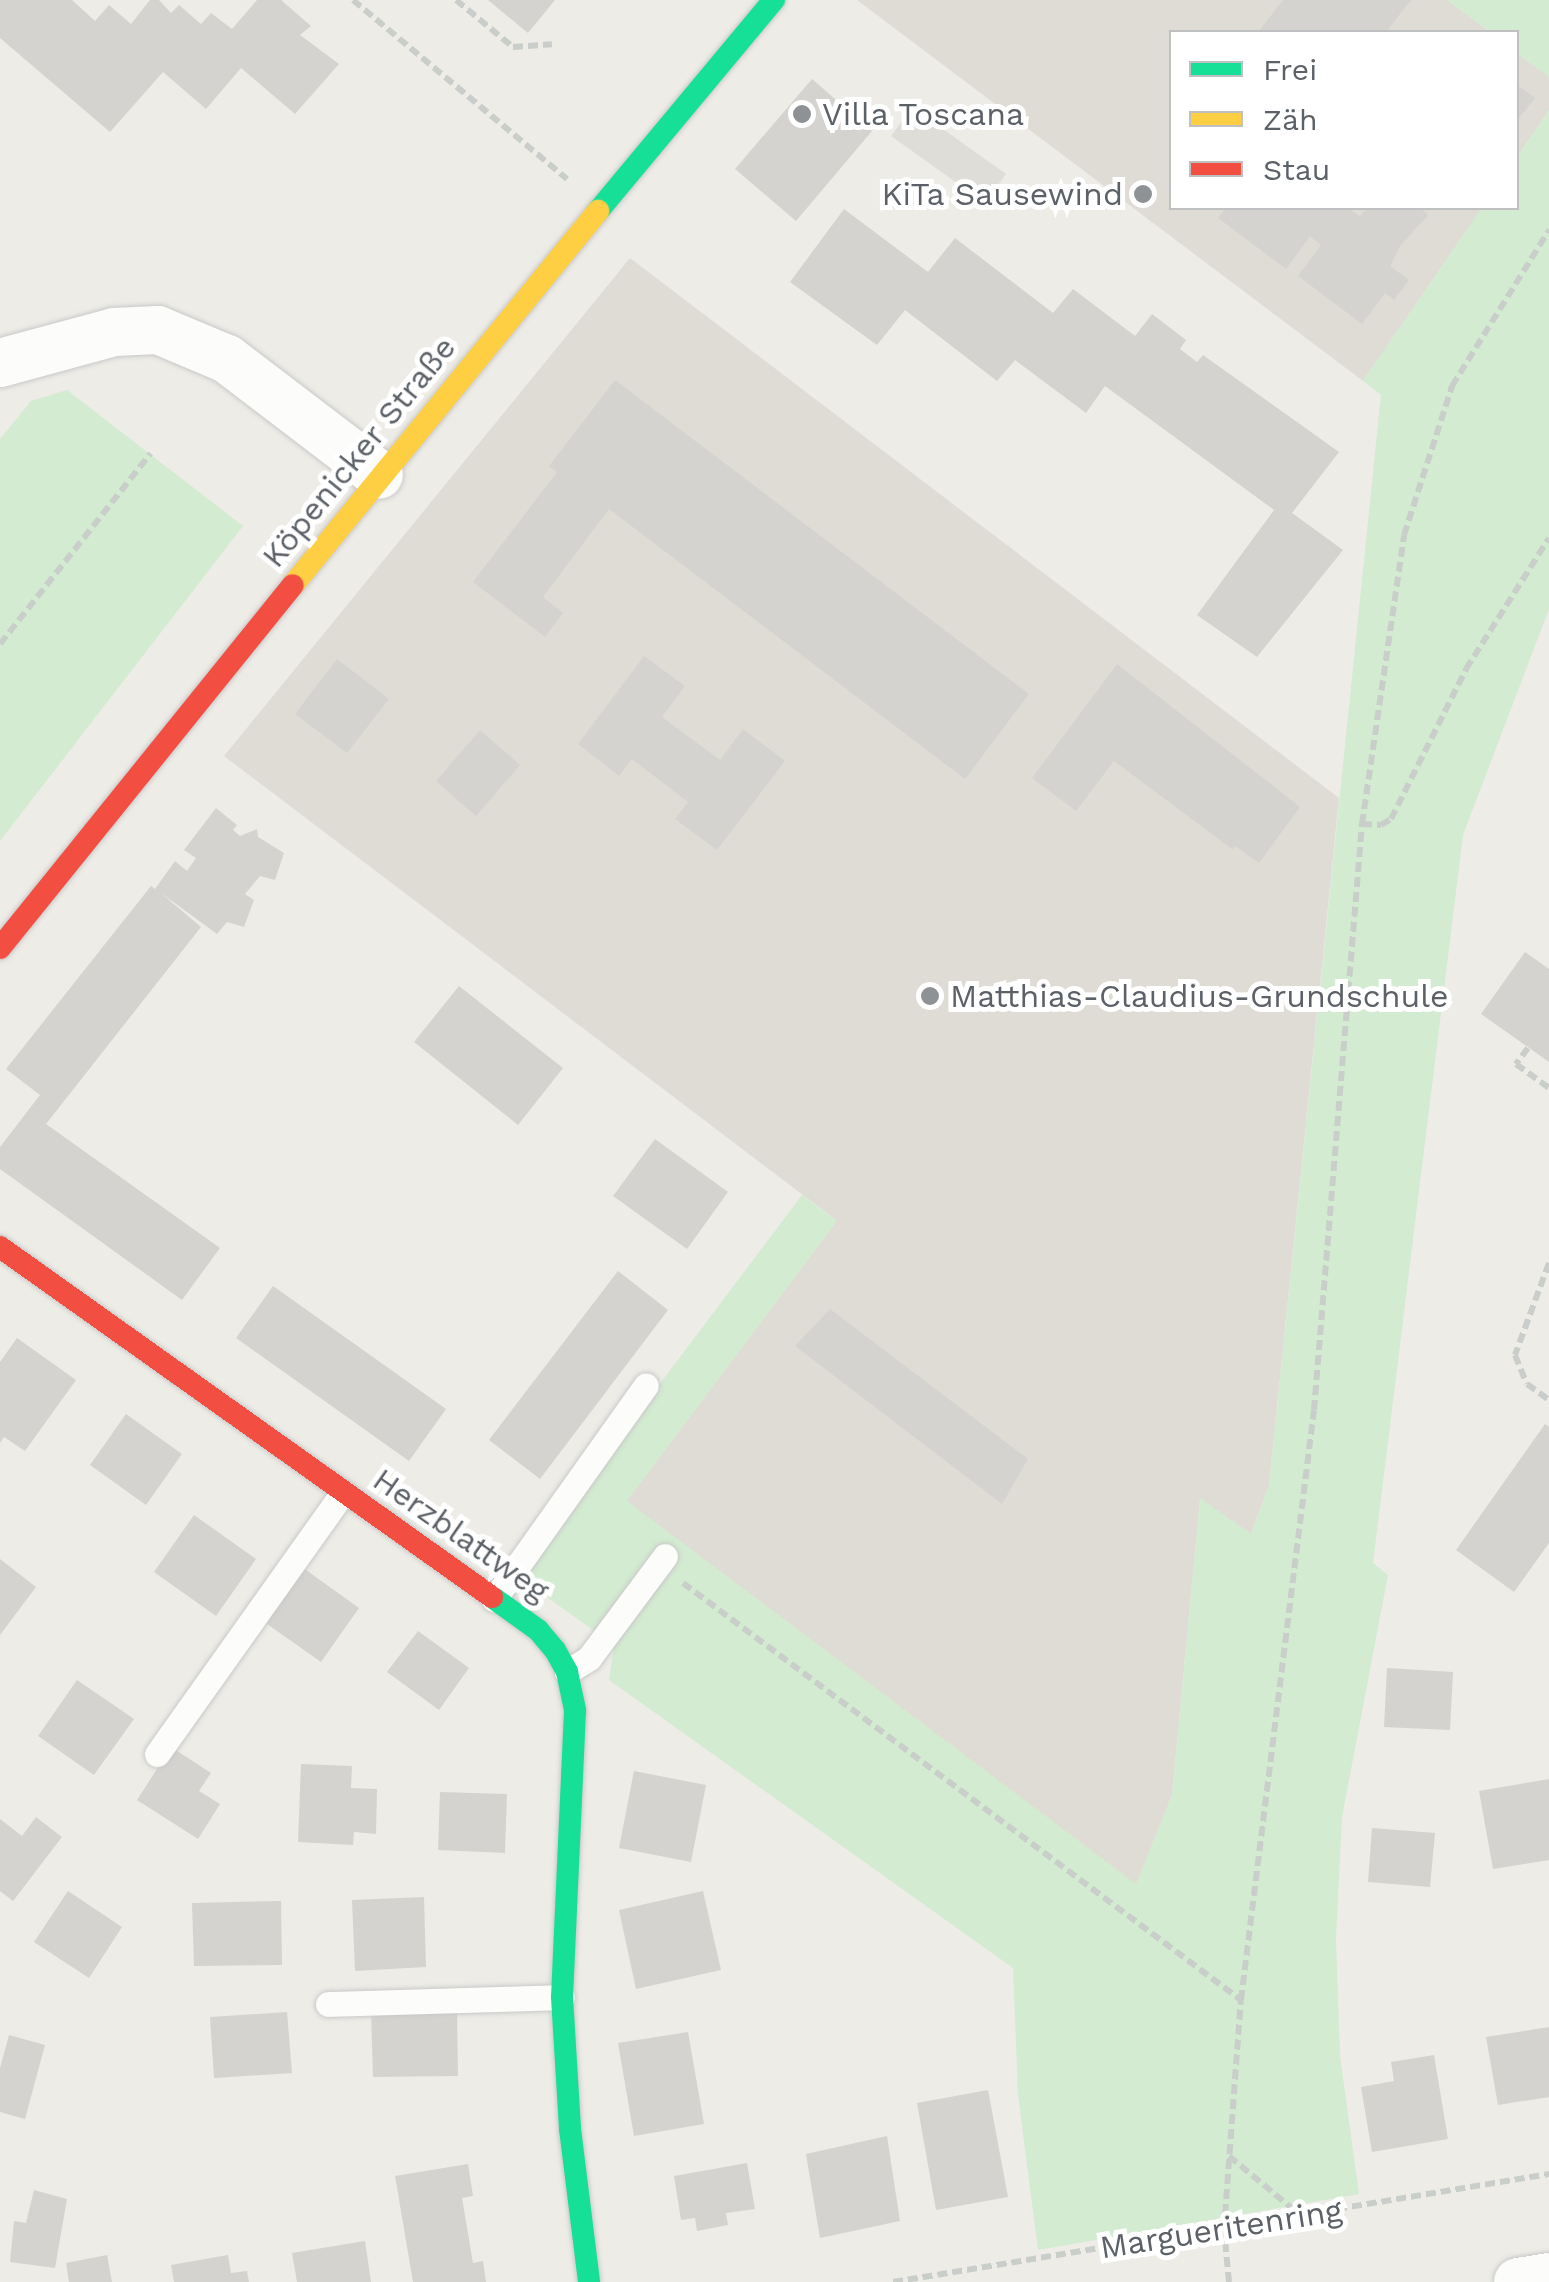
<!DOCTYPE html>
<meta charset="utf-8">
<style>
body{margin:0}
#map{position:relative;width:1549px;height:2282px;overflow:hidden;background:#edece7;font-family:"Work Sans",sans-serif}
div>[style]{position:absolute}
.industrial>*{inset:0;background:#deddd8}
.education>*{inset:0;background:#dedcd5}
.green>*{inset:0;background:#d3ebd1}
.building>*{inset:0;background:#d4d3d0}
.path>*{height:6px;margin-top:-3px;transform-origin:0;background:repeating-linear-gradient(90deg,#c9ceca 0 10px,transparent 0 15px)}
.roads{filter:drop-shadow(0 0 2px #c9c9c9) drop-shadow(0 0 2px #c9c9c9)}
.lane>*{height:25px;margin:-12.5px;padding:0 12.5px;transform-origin:12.5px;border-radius:12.5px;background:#fcfcfb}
.street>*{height:48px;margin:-24px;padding:0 24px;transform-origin:24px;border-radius:24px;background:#fcfcfb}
.fast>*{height:22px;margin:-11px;padding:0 11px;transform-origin:11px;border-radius:11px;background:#16e098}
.slow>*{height:22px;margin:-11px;padding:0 11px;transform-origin:11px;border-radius:11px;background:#ffcf43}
.jam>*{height:22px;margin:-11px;padding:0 11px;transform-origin:11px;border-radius:11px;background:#f24e42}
.dots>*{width:28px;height:28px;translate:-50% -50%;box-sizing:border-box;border:5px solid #fff;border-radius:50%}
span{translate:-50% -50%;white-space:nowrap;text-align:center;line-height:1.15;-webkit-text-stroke:10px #fff;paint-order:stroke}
.poi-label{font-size:32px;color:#5c6167}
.left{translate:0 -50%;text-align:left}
.right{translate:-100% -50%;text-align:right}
.street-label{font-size:32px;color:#5c6167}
.legend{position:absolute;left:1169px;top:30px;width:350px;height:180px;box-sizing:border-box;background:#fff;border:2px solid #bec0c2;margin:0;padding:12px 18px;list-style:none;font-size:30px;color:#5c6167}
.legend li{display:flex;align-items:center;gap:20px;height:50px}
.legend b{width:50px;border:2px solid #bec0c2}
</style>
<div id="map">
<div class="industrial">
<i style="clip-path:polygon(912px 107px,1006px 174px,985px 203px,891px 136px)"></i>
</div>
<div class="education">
<i style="clip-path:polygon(857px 0,1447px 0,1490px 32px,1172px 32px,1172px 208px,1482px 208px,1363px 381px)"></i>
<i style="clip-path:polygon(1517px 53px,1549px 77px,1549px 110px,1517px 157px)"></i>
<i style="clip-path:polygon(630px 258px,1339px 798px,1269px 1485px,1251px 1534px,1200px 1499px,1172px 1795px,1136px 1885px,626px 1501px,836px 1220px,224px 756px)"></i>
</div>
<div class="green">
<i style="clip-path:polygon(1447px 0,1549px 0,1549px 77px,1517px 53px,1516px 32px,1490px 32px)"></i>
<i style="clip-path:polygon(1549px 110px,1549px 609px,1463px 835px,1373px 1563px,1388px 1575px,1342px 1817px,1336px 1940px,1340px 2056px,1359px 2194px,1038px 2250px,1018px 2095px,1013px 1968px,609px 1680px,614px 1645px,516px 1575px,802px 1195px,837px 1221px,627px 1501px,1136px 1884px,1172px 1795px,1200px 1498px,1251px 1534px,1269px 1485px,1381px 395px,1363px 381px,1482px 208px,1516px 208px,1517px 157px)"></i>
<i style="clip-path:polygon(67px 390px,243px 526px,0 841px,0 439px,31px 401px)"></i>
</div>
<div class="building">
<i style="clip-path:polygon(0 0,72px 0,95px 21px,109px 5px,131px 24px,150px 0,159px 0,171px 13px,179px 5px,201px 24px,211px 13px,232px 29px,257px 0,281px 0,311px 26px,300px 35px,339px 64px,295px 114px,241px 68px,206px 109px,163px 72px,110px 132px,0 38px)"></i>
<i style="clip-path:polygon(488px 0,555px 0,528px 33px)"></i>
<i style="clip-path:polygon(1283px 0,1411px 0,1386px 32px,1258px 32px)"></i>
<i style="clip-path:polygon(812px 79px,872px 131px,796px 221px,735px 169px)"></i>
<i style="clip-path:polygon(1516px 84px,1535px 98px,1516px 122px)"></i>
<i style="clip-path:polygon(1226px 208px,1348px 208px,1360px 216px,1367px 208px,1421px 208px,1428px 215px,1400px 246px,1390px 266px,1409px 280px,1394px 300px,1385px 293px,1362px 324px,1298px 276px,1321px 245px,1310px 236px,1286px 269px,1218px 218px)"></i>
<i style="clip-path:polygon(844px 209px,928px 272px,955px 238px,1053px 313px,1073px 289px,1135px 336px,1152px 314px,1186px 340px,1180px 349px,1197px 362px,1203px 355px,1339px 452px,1292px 513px,1343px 550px,1257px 657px,1197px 615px,1274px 510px,1105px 386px,1086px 413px,1015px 360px,997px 381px,905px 310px,877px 345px,790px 282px)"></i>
<i style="clip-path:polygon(615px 380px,1029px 694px,965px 779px,609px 509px,543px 597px,563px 613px,545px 637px,473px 582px,557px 472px,549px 466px)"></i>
<i style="clip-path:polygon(644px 656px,685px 686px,662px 717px,720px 760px,743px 729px,785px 761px,717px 850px,675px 819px,688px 802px,632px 759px,619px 776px,578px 744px)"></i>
<i style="clip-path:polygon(337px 659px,389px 699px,347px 753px,295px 714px)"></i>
<i style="clip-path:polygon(1117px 664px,1300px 807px,1259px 863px,1235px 846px,1232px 849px,1114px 761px,1076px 811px,1032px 778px)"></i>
<i style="clip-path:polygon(480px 730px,520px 765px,476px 816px,436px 781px)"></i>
<i style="clip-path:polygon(216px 808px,237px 825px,233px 830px,240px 836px,257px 829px,258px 837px,284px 853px,275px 880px,260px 876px,245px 894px,254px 900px,244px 927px,227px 922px,217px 934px,161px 893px,201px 927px,46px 1124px,220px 1248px,182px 1300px,0 1169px,0 1147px,40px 1095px,6px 1069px,151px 886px,155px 889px,175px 861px,187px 871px,196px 858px,184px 850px)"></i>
<i style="clip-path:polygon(1525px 952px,1549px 969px,1549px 1062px,1481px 1014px)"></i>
<i style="clip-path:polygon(459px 986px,563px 1068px,518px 1125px,414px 1042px)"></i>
<i style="clip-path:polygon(655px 1139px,728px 1192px,687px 1249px,613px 1196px)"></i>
<i style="clip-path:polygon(618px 1271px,668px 1310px,540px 1479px,489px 1440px)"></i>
<i style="clip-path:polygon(273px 1286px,446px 1409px,409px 1461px,236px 1338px)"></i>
<i style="clip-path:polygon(830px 1309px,1028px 1459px,1002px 1504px,795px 1346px)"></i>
<i style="clip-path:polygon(17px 1338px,76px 1380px,25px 1451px,4px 1437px,0 1443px,0 1362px)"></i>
<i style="clip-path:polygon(126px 1414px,182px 1454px,146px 1505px,90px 1465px)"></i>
<i style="clip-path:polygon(1545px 1424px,1549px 1427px,1549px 1543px,1514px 1592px,1456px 1550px)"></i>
<i style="clip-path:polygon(194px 1515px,256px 1559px,216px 1616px,154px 1572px)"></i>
<i style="clip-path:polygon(0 1559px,36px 1587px,0 1635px)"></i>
<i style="clip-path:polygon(299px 1565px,359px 1608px,321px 1662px,260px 1619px)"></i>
<i style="clip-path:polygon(418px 1631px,469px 1668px,439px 1710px,387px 1672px)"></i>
<i style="clip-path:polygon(1387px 1668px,1453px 1672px,1450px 1730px,1384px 1727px)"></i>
<i style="clip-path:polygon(77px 1680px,134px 1719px,94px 1775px,38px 1736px)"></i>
<i style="clip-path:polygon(171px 1747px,211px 1773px,199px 1791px,220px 1804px,198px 1839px,137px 1800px)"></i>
<i style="clip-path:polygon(301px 1764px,352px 1766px,351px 1788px,377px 1789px,376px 1834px,354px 1832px,353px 1845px,298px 1842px)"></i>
<i style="clip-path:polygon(634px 1771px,706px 1785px,691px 1862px,619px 1848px)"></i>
<i style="clip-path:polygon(1549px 1779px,1549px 1860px,1493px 1869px,1479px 1791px)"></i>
<i style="clip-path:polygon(440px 1792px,507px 1794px,505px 1853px,438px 1850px)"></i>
<i style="clip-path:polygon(36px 1817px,62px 1837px,13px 1901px,0 1891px,0 1819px,22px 1836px)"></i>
<i style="clip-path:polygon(1372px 1828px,1435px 1833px,1430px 1887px,1368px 1882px)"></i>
<i style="clip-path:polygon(68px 1891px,122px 1927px,89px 1978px,34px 1942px)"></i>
<i style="clip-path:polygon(703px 1891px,721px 1970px,636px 1989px,619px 1910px)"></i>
<i style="clip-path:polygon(424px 1897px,426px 1967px,355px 1971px,352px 1900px)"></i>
<i style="clip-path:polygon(281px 1901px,282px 1965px,194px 1966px,192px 1903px)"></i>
<i style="clip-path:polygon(457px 2008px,458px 2076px,373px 2077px,371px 2009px)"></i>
<i style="clip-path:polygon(287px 2012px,292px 2073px,214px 2078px,210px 2017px)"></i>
<i style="clip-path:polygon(1549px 2027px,1549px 2097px,1498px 2105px,1486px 2037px)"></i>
<i style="clip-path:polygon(688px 2032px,704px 2124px,634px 2136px,618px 2043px)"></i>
<i style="clip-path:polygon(9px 2035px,45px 2045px,25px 2119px,0 2112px,0 2068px)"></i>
<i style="clip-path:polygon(1434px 2055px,1448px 2139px,1372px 2152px,1361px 2087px,1394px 2081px,1391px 2062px)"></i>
<i style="clip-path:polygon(988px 2090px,1008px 2197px,936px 2210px,917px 2103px)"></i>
<i style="clip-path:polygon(887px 2136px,900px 2221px,820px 2238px,806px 2154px)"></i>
<i style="clip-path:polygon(747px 2163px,755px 2209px,726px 2213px,728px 2225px,697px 2231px,695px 2218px,681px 2220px,674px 2176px)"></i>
<i style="clip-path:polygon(468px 2164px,473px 2196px,462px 2198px,473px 2263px,483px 2261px,486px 2282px,413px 2282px,395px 2176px)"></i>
<i style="clip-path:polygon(34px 2190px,67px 2199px,55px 2268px,10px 2262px,14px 2221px,26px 2223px)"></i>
<i style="clip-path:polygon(365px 2241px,371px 2282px,297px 2282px,292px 2253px)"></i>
<i style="clip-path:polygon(107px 2255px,112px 2282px,69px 2282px,66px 2263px)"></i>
<i style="clip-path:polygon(228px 2255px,231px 2273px,247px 2271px,249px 2282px,174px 2282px,171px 2265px)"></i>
</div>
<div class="path">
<i style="left:353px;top:0;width:279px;rotate:39.9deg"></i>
<i style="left:456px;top:0;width:74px;rotate:39.5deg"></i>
<i style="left:513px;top:47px;width:39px;rotate:-4deg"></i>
<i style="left:0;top:644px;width:243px;rotate:-51.7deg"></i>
<i style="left:1362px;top:824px;width:292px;rotate:-81.7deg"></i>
<i style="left:1404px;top:535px;width:157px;rotate:-72.1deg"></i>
<i style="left:1452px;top:386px;width:184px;rotate:-58.1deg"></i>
<i style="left:1528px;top:1048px;width:20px;rotate:127deg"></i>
<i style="left:1516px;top:1064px;width:41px;rotate:36deg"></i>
<i style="left:1549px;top:1263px;width:98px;rotate:110.3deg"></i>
<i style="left:1515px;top:1355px;width:31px;rotate:68deg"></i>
<i style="left:1527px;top:1384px;width:27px;rotate:36deg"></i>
<i style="left:683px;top:1583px;width:697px;rotate:36.77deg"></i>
<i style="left:1229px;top:2156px;width:92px;rotate:39.7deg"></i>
<i style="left:893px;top:2282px;width:665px;rotate:-9.35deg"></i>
<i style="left:1229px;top:2282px;width:53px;rotate:-95.4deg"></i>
<i style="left:1224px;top:2229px;width:230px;rotate:-85.8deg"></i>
<i style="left:1241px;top:2000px;width:594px;rotate:-82.95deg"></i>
<i style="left:1314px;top:1410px;width:588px;rotate:-85.32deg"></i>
<i style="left:1362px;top:824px;width:19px;rotate:3deg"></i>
<i style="left:1381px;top:825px;width:12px;rotate:-31deg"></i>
<i style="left:1391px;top:819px;width:168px;rotate:-63.4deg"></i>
<i style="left:1466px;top:669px;width:155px;rotate:-57.6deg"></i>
</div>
<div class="roads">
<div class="lane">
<i style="left:494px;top:1599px;width:262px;rotate:-54.6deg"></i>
<i style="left:567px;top:1672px;width:26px;rotate:-32deg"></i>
<i style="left:589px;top:1658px;width:127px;rotate:-53.3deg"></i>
<i style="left:157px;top:1754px;width:321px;rotate:-54.6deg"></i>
<i style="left:328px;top:2004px;width:234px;rotate:-1.7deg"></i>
</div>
<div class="street">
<i style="left:0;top:363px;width:118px;rotate:-15.2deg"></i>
<i style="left:114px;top:332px;width:44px;rotate:-2.6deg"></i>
<i style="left:158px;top:330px;width:75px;rotate:22.8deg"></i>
<i style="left:227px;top:359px;width:191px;rotate:37.3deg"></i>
<i style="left:1518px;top:2282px;width:31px;rotate:-9deg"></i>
</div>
<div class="fast">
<i style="left:598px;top:211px;width:275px;rotate:-50.2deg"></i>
<i style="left:492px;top:1597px;width:57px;rotate:35.7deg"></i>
<i style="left:538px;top:1630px;width:26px;rotate:50deg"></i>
<i style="left:555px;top:1650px;width:25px;rotate:61deg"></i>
<i style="left:567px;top:1672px;width:40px;rotate:78deg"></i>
<i style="left:575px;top:1711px;width:286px;rotate:92.6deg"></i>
<i style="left:562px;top:1997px;width:132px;rotate:86.5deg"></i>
<i style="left:570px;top:2129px;width:154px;rotate:82.9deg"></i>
</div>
<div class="slow">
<i style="left:293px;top:585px;width:483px;rotate:-50.8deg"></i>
</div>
<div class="jam">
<i style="left:0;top:948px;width:466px;rotate:-51.1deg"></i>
<i style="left:0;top:1247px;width:604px;rotate:35.43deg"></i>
</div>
</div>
<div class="dots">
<i style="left:802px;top:114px;background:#8f9294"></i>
<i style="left:1143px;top:194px;background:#8f9294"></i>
<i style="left:930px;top:996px;background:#8f9294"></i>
</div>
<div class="poi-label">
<span class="left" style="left:822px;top:114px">Villa Toscana</span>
<span class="right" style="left:1123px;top:194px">KiTa Sausewind</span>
<span class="left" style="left:950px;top:996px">Matthias-Claudius-Grundschule</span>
</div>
<div class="street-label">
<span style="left:359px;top:452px;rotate:-51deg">Köpenicker Straße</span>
<span style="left:461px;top:1535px;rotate:35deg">Herzblattweg</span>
<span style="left:1221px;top:2229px;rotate:-9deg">Margueritenring</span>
</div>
<ul class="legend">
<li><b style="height:12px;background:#16e098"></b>Frei</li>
<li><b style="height:12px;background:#ffcf43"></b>Zäh</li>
<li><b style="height:12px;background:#f24e42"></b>Stau</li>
</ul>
</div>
